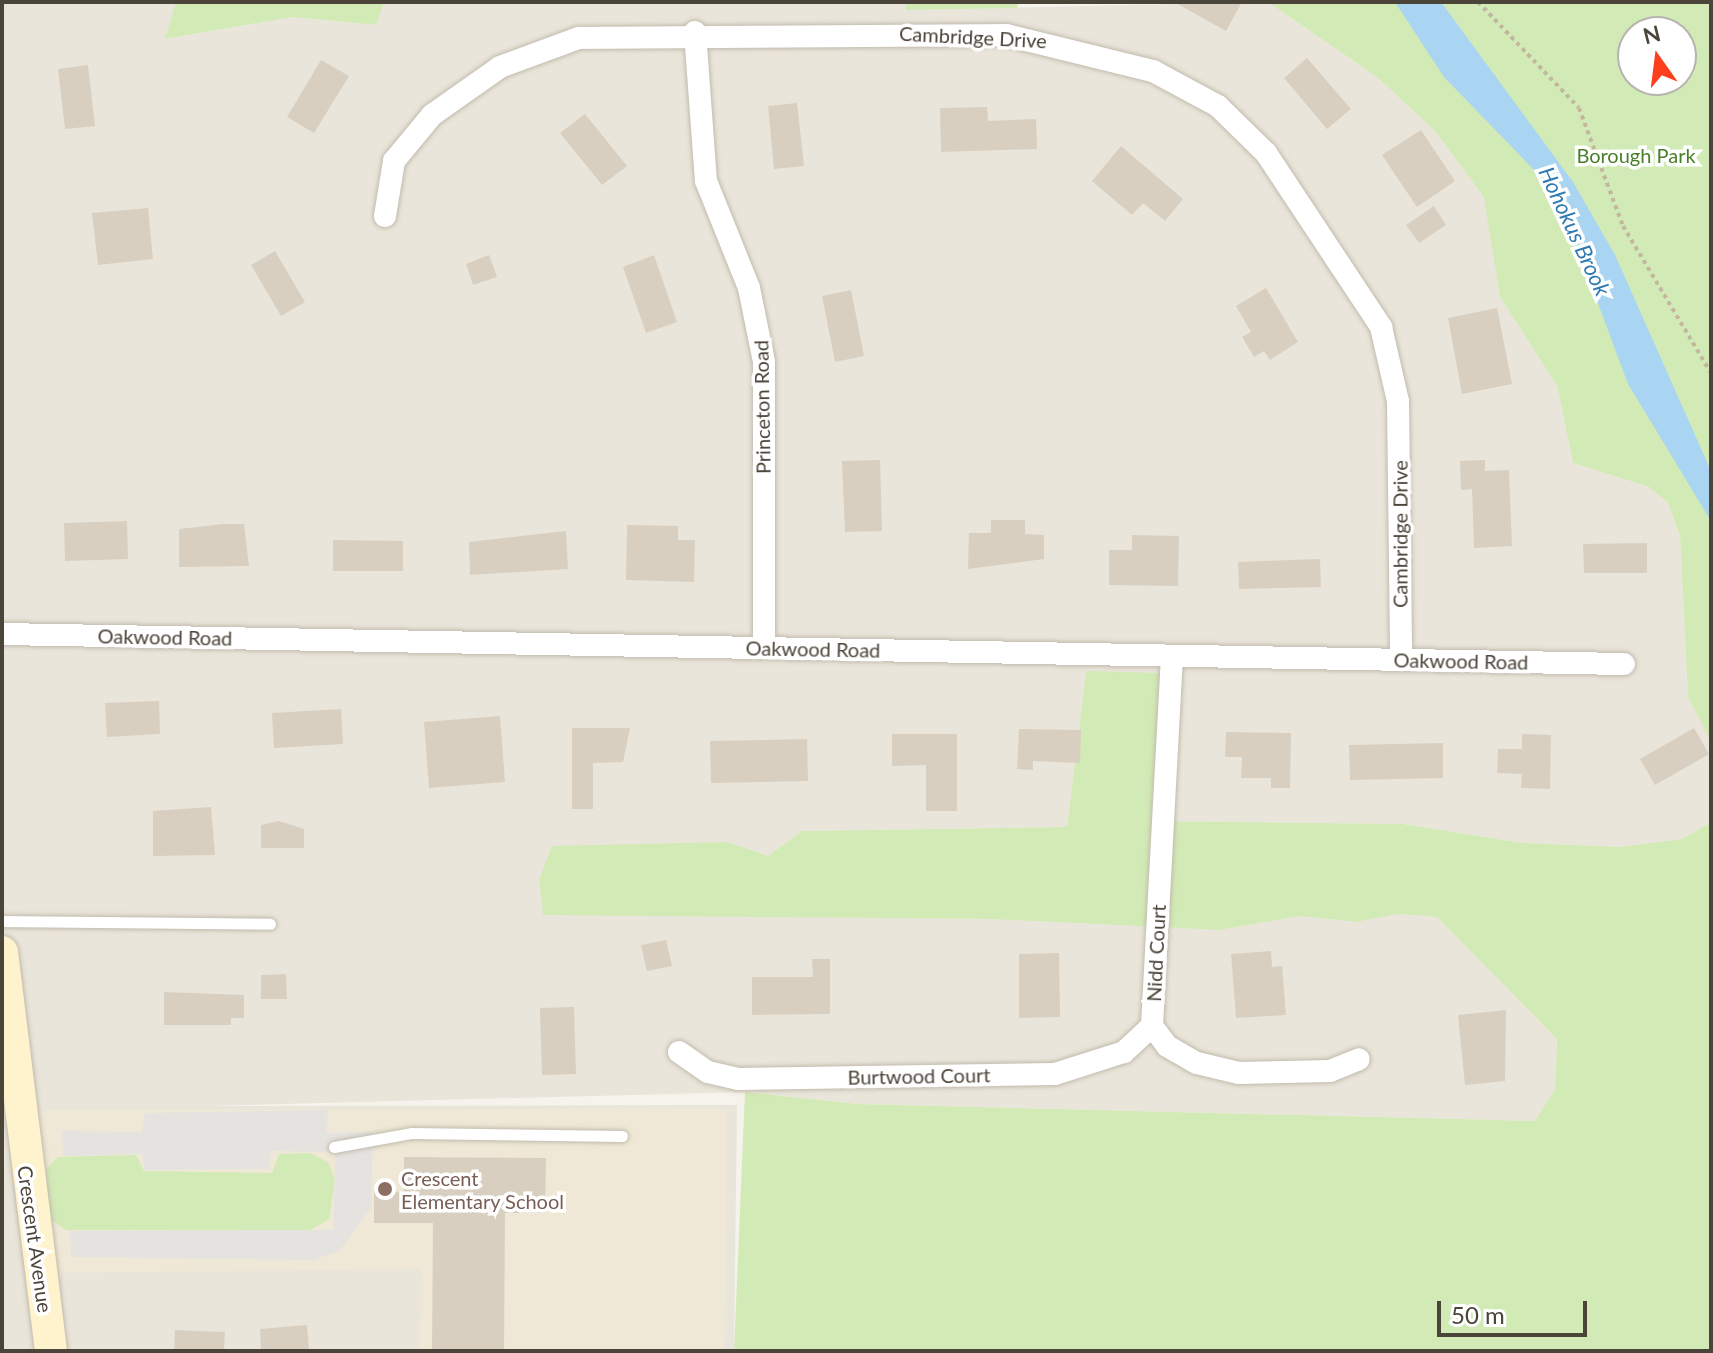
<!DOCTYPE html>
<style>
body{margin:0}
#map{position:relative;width:1713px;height:1353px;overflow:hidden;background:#f6f3ec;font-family:Lato,sans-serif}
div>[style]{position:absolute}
.residential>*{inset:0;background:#eae5da}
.education>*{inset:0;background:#efe8d6}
.green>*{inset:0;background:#d2eab5}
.parking>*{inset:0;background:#e5e3e0}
.water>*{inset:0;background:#a9d4f2}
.building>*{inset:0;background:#d8cfc1}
.path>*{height:4px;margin-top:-2px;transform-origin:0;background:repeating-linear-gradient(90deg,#c4b79f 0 4px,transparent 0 8px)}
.roads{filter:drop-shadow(0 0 2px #c2bbae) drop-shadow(0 0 2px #c2bbae)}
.lane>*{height:11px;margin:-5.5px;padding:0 5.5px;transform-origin:5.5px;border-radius:5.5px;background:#fff}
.street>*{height:22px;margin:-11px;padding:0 11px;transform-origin:11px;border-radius:11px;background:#fff}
.secondary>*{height:32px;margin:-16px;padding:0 16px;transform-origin:16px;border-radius:16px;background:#fff3cd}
.dots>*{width:22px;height:22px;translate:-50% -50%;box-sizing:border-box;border:4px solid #fff;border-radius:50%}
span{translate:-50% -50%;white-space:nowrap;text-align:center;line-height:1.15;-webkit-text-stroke:7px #fff;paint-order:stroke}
.street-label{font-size:20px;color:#4b4439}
.park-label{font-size:20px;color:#4a7f2a}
.education-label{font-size:20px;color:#785e54}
.left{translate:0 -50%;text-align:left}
.water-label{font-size:22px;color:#2e7ab2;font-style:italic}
.frame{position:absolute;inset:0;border:4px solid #4b4439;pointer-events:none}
.north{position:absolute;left:1617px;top:16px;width:80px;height:80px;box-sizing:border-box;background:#fff;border:2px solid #b7b4b0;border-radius:50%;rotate:346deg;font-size:22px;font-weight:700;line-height:32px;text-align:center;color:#4b4439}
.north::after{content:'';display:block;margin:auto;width:28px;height:36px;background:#fc3f1d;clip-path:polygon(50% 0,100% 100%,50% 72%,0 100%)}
.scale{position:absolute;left:1437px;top:1301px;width:150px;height:36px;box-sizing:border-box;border:4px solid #4b4439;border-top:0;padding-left:10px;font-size:24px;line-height:28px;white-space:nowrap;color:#4b4439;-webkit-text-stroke:6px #fff;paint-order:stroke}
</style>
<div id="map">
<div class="residential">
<i style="clip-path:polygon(2px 2px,176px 2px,166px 39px,293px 17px,375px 25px,384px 2px,906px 2px,907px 10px,1268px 2px,1377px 77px,1435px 131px,1485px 197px,1500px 297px,1557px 386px,1573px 463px,1649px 487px,1668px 503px,1680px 536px,1688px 697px,1711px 742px,1711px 822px,1682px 839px,1620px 847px,1523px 843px,1403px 824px,1154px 821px,1086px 671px,1067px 827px,802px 831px,768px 856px,728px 842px,539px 880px,543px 914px,988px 919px,1220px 930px,1299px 916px,1357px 922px,1398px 914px,1437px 917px,1557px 1039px,1555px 1089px,1536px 1121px,858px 1104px,745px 1092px,204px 1106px,737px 1105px,734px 1351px,724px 1351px,725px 1109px,303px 1267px,422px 1269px,420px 1351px,2px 1351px)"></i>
</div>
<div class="education">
<i style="clip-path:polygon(726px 1109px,724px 1351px,420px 1351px,421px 1269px,53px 1273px,39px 1110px)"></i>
</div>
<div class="green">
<i style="clip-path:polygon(176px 2px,384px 2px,376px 25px,293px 17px,165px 39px)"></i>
<i style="clip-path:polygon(906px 2px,1018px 2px,1017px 8px,906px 10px)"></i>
<i style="clip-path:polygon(evenodd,1268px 2px,1711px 2px,1711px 742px,1688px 697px,1680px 536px,1668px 503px,1649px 487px,1573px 463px,1557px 386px,1500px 297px,1484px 197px,1435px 131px,1377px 77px,1268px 2px,1633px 32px,1681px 32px,1681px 80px,1633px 80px,1633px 32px)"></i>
<i style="clip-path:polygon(1086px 671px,1160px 673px,1154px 821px,1403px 824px,1523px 843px,1620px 847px,1682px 839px,1711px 822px,1711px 1351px,734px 1351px,745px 1092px,858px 1104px,1535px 1121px,1555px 1089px,1557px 1039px,1437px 917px,1398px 914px,1357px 922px,1299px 916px,1220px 930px,988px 919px,543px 915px,539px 880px,552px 846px,728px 842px,768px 856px,802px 831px,1067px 827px)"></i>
<i style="clip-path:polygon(310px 1153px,328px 1162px,335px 1180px,329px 1219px,311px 1230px,66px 1230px,46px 1216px,39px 1177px,58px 1157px,136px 1155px,144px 1171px,272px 1173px,279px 1154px)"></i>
</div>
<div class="parking">
<i style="clip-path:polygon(328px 1110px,326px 1133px,373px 1132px,371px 1208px,340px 1250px,314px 1260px,71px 1257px,70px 1231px,333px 1230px,336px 1152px,271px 1151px,269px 1169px,144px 1170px,143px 1154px,63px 1156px,62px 1131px,142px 1132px,145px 1113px)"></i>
</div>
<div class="water">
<i style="clip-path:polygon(1395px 2px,1441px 2px,1573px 182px,1615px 255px,1711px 471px,1711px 521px,1628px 384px,1580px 255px,1540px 176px,1444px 77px)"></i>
</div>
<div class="building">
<i style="clip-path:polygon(1174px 2px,1242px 2px,1226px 31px)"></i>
<i style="clip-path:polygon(1307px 58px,1351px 109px,1327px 129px,1284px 78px)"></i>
<i style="clip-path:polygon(321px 60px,349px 76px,314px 133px,287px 117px)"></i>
<i style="clip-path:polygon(88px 65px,95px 126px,65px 129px,58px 69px)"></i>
<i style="clip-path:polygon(797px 103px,804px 166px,774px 169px,768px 106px)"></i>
<i style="clip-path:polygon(987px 107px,988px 121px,1036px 119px,1037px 149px,941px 152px,940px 108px)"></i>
<i style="clip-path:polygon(585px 114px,627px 166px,602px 185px,560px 133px)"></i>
<i style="clip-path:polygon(1421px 130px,1455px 181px,1417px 207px,1382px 155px)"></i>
<i style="clip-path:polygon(1121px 146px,1183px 199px,1165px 221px,1143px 203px,1132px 215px,1092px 181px)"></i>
<i style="clip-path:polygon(1434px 206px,1446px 225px,1419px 243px,1406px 225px)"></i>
<i style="clip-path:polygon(148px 208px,153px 259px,98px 265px,92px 213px)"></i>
<i style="clip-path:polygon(275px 251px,305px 302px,281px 316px,251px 265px)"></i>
<i style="clip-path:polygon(489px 255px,497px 277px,473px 285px,466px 264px)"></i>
<i style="clip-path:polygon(654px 255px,677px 322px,646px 333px,623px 267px)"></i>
<i style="clip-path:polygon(1266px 288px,1298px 342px,1270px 360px,1264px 351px,1254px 357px,1242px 337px,1251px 332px,1236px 306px)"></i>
<i style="clip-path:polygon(851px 290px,864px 356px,835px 362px,822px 296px)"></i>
<i style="clip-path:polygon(1497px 308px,1512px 384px,1462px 394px,1448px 318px)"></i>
<i style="clip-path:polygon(880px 460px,882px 531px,845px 532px,842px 461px)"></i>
<i style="clip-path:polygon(1485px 460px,1485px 471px,1509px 470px,1512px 546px,1474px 548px,1472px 489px,1461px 490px,1460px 461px)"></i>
<i style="clip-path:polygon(991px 520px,1025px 520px,1025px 534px,1044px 535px,1044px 559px,968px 569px,969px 533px,991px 533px)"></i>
<i style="clip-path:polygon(127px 521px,128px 559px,65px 561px,64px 523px)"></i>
<i style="clip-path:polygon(223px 524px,244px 524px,249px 566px,179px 567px,179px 529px)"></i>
<i style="clip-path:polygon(627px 525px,678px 526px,678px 540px,695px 540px,694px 582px,626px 580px)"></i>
<i style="clip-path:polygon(566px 531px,568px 569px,470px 575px,469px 542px)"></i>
<i style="clip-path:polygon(1132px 535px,1179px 536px,1178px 586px,1109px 585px,1109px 550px,1132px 550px)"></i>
<i style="clip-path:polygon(333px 540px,403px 541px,403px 571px,333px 571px)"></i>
<i style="clip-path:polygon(1647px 543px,1647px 573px,1584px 573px,1583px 544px)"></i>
<i style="clip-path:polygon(1320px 559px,1321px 587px,1239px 589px,1238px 562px)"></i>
<i style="clip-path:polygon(159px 701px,160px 734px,107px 737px,105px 703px)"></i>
<i style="clip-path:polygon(341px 709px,343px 744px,274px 748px,272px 713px)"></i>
<i style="clip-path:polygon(500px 716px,505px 782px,429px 788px,424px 722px)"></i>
<i style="clip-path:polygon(572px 728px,630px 728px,623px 762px,593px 763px,593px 809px,572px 809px)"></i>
<i style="clip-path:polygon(1694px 728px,1709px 754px,1655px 785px,1640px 759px)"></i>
<i style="clip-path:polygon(1019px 729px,1081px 730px,1080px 763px,1033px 761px,1033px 770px,1017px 769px)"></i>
<i style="clip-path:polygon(1226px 732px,1291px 733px,1290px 788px,1271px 788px,1271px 778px,1241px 778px,1242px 757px,1225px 757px)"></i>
<i style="clip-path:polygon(892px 734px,957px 734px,957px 811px,926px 811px,926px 765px,892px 766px)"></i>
<i style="clip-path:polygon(1522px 734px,1551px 735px,1550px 789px,1521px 788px,1522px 774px,1497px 773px,1498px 749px,1522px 749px)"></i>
<i style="clip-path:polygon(807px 739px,808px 781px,711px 783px,710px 741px)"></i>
<i style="clip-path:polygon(1443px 743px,1443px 778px,1350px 780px,1349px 745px)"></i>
<i style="clip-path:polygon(211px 807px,215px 855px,153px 856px,153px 811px)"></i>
<i style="clip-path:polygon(279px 821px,304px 829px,304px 848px,261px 848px,261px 825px)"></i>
<i style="clip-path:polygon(666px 940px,672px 966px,647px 971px,641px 945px)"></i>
<i style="clip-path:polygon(1271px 951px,1272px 967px,1282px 966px,1286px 1015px,1236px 1018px,1231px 954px)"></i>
<i style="clip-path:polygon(1059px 953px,1060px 1017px,1019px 1018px,1019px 954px)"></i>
<i style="clip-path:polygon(812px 959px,830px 959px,830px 1014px,752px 1015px,752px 977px,813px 977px)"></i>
<i style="clip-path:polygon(286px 974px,287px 999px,261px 999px,261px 975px)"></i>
<i style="clip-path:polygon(164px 992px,244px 995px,244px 1018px,231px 1018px,231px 1025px,164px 1025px)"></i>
<i style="clip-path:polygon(574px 1007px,576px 1074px,542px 1075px,540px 1008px)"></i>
<i style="clip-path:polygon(1506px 1010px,1505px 1081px,1465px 1085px,1458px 1015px)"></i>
<i style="clip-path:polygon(404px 1157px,546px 1158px,545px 1213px,505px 1213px,504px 1351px,432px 1351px,433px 1223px,374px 1223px,374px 1191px,404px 1192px)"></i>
<i style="clip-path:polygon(307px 1325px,309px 1351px,261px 1351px,260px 1329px)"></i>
<i style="clip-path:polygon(175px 1330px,225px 1332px,224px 1351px,174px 1351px)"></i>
</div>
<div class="path">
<i style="left:1478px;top:2px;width:146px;rotate:46.4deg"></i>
<i style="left:1579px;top:108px;width:126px;rotate:69.6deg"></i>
<i style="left:1623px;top:226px;width:171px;rotate:59.1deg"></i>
</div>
<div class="roads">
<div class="lane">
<i style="left:2px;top:921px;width:268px;rotate:0.6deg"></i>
<i style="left:334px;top:1147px;width:78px;rotate:-10.3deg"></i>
<i style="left:411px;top:1133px;width:211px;rotate:0.8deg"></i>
</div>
<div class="street">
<i style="left:695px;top:32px;width:149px;rotate:85.8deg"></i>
<i style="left:706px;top:181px;width:115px;rotate:68.1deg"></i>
<i style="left:749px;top:288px;width:76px;rotate:78.5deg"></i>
<i style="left:764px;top:362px;width:286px;rotate:90deg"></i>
<i style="left:385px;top:216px;width:56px;rotate:-80.7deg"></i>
<i style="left:394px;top:161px;width:60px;rotate:-50.4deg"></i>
<i style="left:432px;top:115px;width:83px;rotate:-35.2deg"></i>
<i style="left:500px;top:67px;width:84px;rotate:-20.2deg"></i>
<i style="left:579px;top:38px;width:427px;rotate:-0.4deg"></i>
<i style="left:1006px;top:35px;width:151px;rotate:13.8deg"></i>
<i style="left:1153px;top:71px;width:74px;rotate:28.3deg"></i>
<i style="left:1218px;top:106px;width:67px;rotate:44.4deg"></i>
<i style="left:1266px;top:153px;width:209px;rotate:56.5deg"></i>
<i style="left:1381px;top:327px;width:76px;rotate:77.1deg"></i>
<i style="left:1398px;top:401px;width:259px;rotate:89.3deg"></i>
<i style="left:2px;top:634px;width:1622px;rotate:1.06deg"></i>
<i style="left:1172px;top:656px;width:371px;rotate:93.1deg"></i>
<i style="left:1152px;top:1026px;width:25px;rotate:53deg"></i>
<i style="left:1167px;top:1046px;width:34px;rotate:30deg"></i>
<i style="left:1197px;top:1063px;width:43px;rotate:13.4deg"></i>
<i style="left:1239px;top:1073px;width:91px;rotate:-1.3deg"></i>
<i style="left:1330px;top:1071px;width:31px;rotate:-22deg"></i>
<i style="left:679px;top:1052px;width:35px;rotate:35deg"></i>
<i style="left:708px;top:1072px;width:31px;rotate:13deg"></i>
<i style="left:738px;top:1079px;width:317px;rotate:-0.9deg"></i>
<i style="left:1055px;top:1074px;width:72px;rotate:-17.7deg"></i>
<i style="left:1124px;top:1052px;width:38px;rotate:-43deg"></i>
</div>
<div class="secondary">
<i style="left:2px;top:952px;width:402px;rotate:83deg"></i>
</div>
</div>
<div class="dots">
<i style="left:385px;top:1189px;background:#8d6e63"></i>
</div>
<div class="street-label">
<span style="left:973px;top:37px;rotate:3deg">Cambridge Drive</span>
<span style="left:762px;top:407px;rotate:-91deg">Princeton Road</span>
<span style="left:1400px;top:534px;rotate:-90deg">Cambridge Drive</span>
<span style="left:165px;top:637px;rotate:1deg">Oakwood Road</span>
<span style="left:813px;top:649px;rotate:1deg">Oakwood Road</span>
<span style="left:1461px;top:661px;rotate:1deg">Oakwood Road</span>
<span style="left:1156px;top:953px;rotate:-87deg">Nidd Court</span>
<span style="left:919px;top:1076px;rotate:-1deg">Burtwood Court</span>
<span style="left:35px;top:1239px;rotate:82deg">Crescent Avenue</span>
</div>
<div class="park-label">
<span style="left:1636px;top:155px">Borough Park</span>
</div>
<div class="education-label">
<span class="left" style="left:401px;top:1190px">Crescent<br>Elementary School</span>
</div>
<div class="water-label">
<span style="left:1575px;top:231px;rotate:65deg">Hohokus Brook</span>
</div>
<div class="frame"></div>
<div class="north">N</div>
<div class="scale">50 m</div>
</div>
